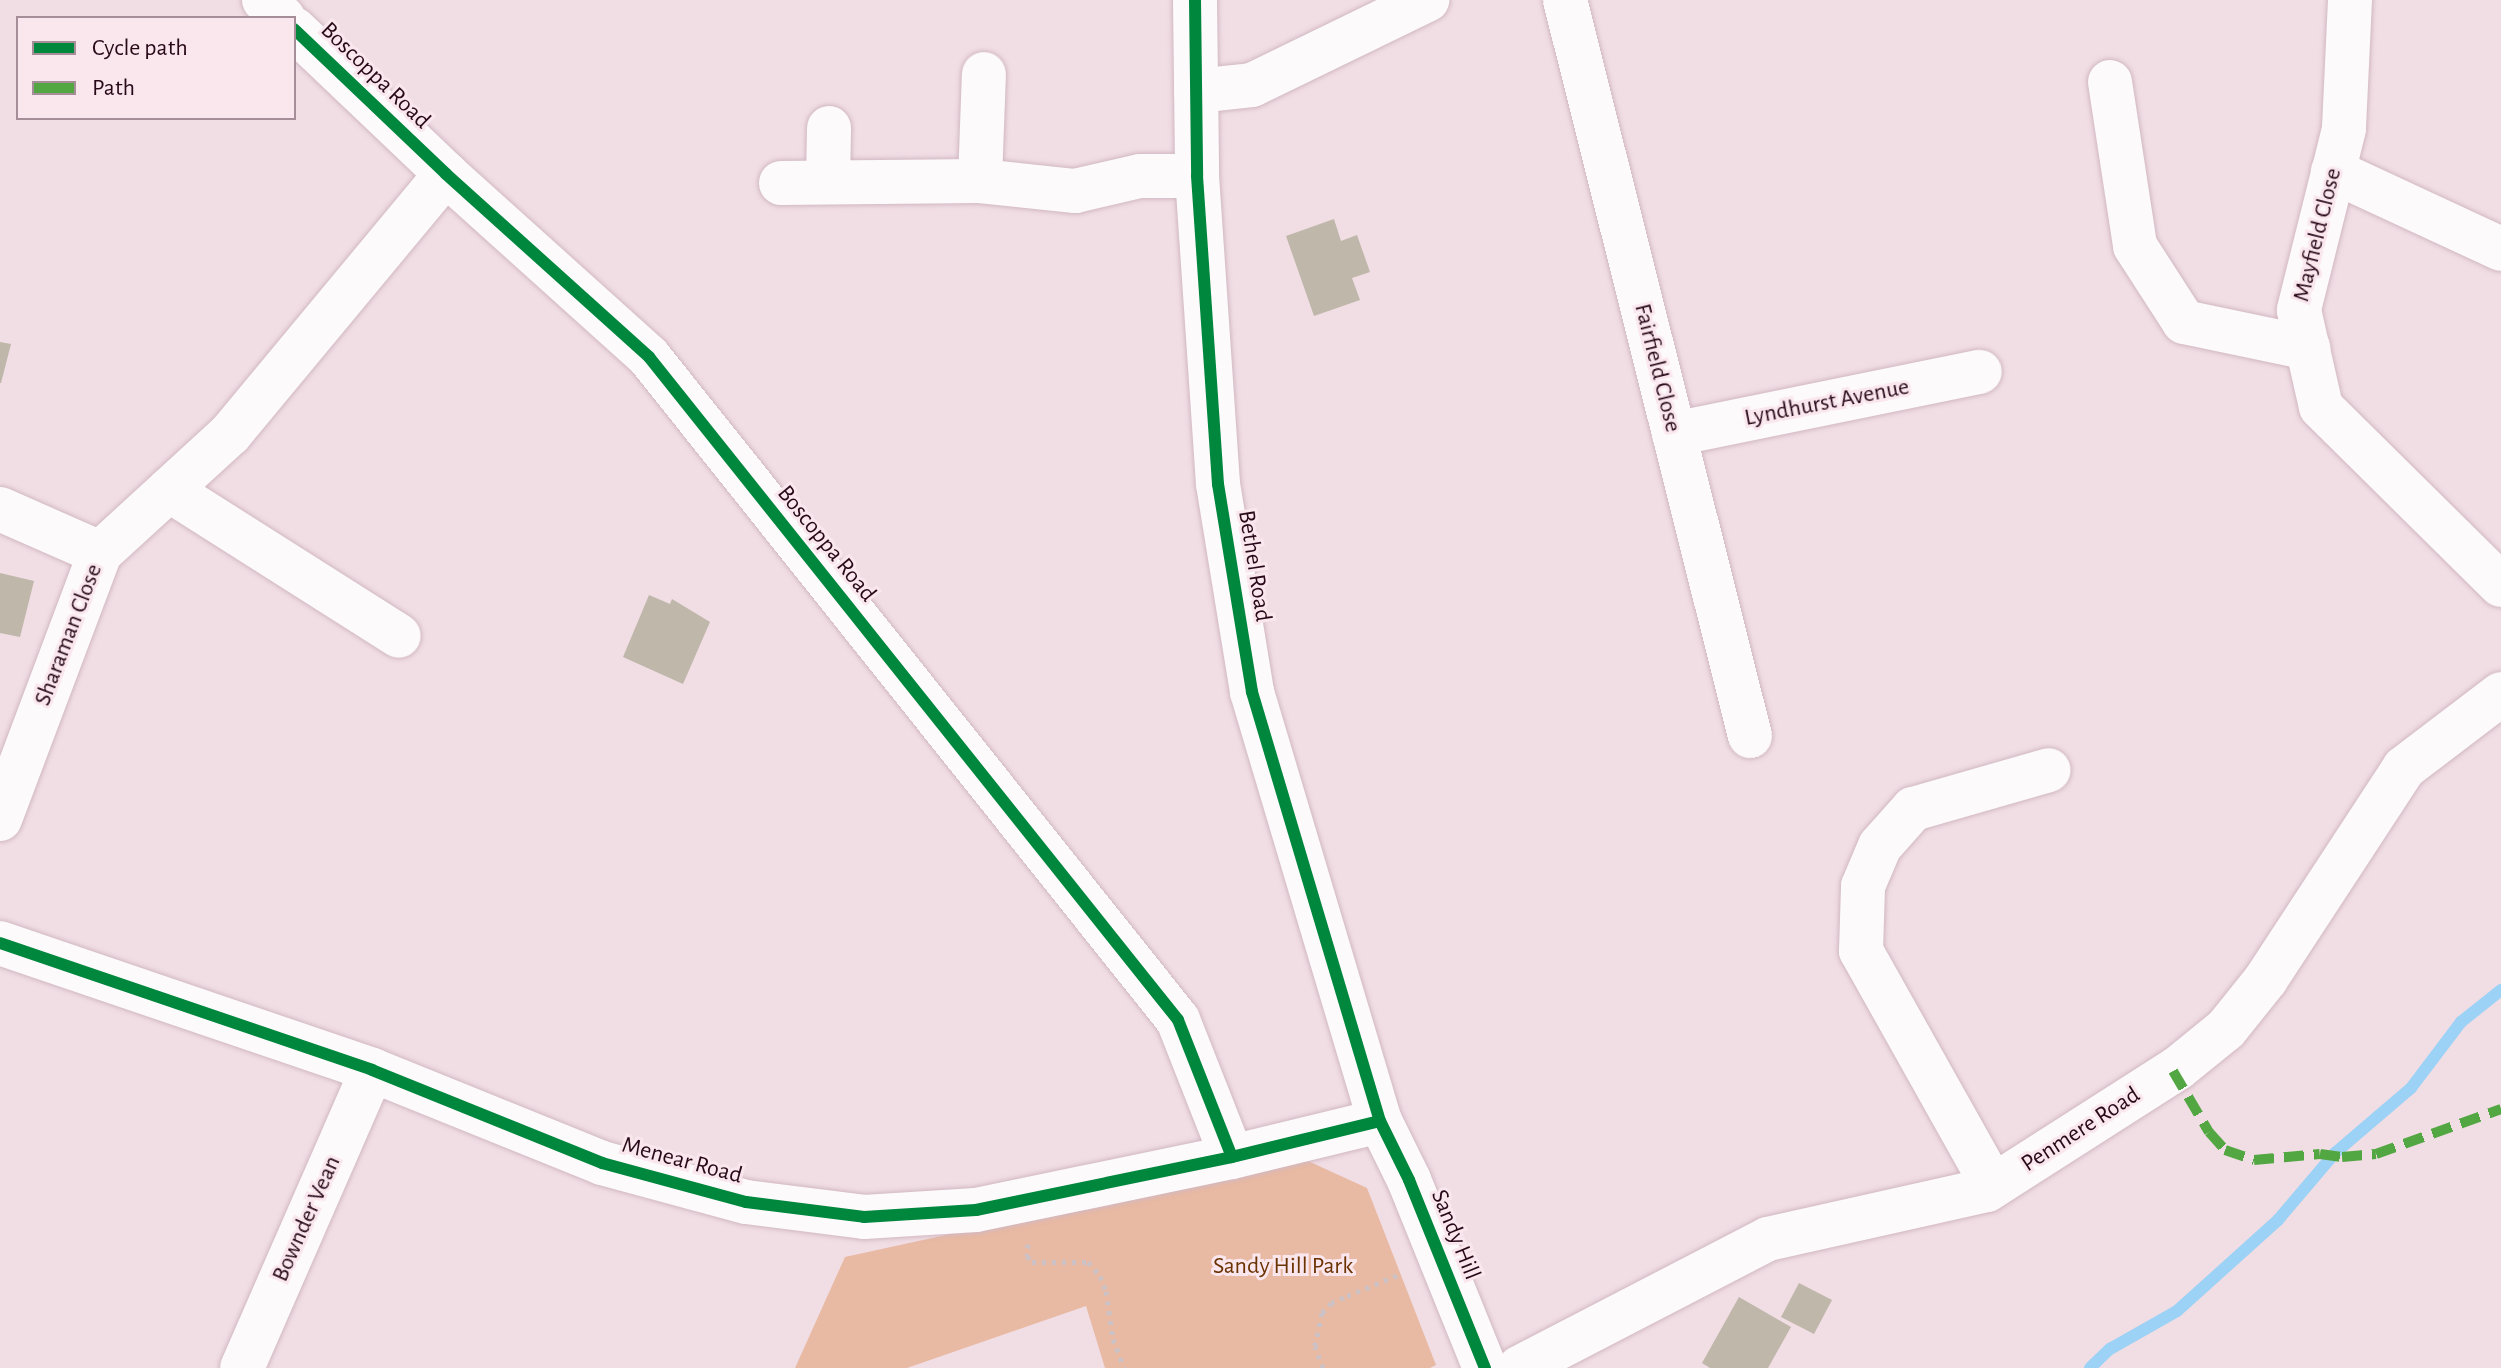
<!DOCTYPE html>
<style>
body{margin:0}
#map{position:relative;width:2501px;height:1368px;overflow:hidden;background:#f1dde4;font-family:"Alegreya Sans",sans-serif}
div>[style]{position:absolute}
.green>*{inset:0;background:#e8b9a3}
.stream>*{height:12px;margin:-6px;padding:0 6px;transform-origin:6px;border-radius:6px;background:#9cd2f5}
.building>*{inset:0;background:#bfb7aa}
.path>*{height:5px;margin-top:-2.5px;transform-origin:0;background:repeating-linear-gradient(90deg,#ccc2c5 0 4px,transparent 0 10px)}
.roads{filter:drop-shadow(0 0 2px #d1b8c2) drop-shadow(0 0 2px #d1b8c2)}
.minor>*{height:44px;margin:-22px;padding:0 22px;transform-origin:22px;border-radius:22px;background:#fdfafb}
.quiet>*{height:10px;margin-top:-5px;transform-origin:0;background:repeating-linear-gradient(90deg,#53a742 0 20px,transparent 0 30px)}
.cycleway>*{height:12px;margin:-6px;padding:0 6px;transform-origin:6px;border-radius:6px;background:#00873e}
span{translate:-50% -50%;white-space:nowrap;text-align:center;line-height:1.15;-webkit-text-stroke:6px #fae7ee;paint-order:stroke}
.street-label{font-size:24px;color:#280918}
.park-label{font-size:24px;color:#6c3302}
.legend{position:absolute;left:16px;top:16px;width:280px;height:104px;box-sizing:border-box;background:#fae7ee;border:2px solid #a68e98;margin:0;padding:10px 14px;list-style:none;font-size:24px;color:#280918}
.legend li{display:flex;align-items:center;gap:16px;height:40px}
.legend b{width:40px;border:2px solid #a68e98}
</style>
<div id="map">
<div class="green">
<i style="clip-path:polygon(1308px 1161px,1367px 1188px,1436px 1365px,1430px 1368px,1105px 1368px,1086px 1306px,907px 1368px,795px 1368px,845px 1257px,1235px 1172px)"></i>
</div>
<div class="stream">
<i style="left:2090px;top:1368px;width:28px;rotate:-44deg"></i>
<i style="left:2110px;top:1349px;width:77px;rotate:-29.6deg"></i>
<i style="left:2177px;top:1311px;width:136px;rotate:-42deg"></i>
<i style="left:2278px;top:1220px;width:88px;rotate:-49.6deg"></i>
<i style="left:2335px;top:1153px;width:100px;rotate:-40.5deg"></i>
<i style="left:2411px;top:1088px;width:83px;rotate:-52.9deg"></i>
<i style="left:2461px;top:1022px;width:51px;rotate:-38.7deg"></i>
</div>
<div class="building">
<i style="clip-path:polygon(1334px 219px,1341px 241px,1357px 235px,1370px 272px,1352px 278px,1360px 300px,1314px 316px,1286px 236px)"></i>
<i style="clip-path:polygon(0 342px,11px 344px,1px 383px,0 383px)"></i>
<i style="clip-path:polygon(0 573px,34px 581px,20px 637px,0 633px)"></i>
<i style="clip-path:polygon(649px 595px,670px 604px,672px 599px,710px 622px,683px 684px,623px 657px)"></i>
<i style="clip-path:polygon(1799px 1283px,1832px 1300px,1814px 1334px,1781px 1317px)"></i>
<i style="clip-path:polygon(1739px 1297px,1791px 1327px,1768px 1368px,1710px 1368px,1702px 1363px)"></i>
</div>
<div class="path">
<i style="left:1028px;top:1244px;width:12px;rotate:95deg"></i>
<i style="left:1027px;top:1256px;width:8px;rotate:50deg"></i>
<i style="left:1032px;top:1262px;width:56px"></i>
<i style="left:1088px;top:1262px;width:18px;rotate:49deg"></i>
<i style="left:1100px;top:1276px;width:16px;rotate:68deg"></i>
<i style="left:1106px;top:1291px;width:49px;rotate:81.7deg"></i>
<i style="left:1113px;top:1339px;width:31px;rotate:69deg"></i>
<i style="left:1323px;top:1368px;width:23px;rotate:-110deg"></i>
<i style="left:1315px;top:1346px;width:34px;rotate:-78deg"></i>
<i style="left:1322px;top:1313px;width:13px;rotate:-48deg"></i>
<i style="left:1331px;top:1303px;width:17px;rotate:-24deg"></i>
<i style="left:1347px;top:1296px;width:57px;rotate:-22.5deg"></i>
</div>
<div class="roads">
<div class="minor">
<i style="left:264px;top:0;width:26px;rotate:43deg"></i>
<i style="left:1195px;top:0;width:176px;rotate:89.3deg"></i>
<i style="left:1197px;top:176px;width:309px;rotate:86.1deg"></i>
<i style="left:1218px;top:484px;width:211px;rotate:80.7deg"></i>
<i style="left:1252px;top:692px;width:448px;rotate:73.4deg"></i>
<i style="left:1380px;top:1121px;width:66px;rotate:63.8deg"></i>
<i style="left:1409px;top:1180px;width:203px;rotate:68deg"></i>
<i style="left:1565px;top:0;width:759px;rotate:75.89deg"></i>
<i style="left:2350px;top:0;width:129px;rotate:92.7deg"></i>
<i style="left:2344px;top:129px;width:187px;rotate:104deg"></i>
<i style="left:2299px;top:310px;width:99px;rotate:77.2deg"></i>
<i style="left:2321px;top:407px;width:253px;rotate:44.7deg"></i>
<i style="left:294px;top:29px;width:210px;rotate:43.6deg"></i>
<i style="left:446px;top:174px;width:273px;rotate:42deg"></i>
<i style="left:649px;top:357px;width:848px;rotate:51.41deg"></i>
<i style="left:1178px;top:1020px;width:147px;rotate:68.5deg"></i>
<i style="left:2110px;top:82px;width:166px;rotate:81.3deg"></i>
<i style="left:2135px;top:246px;width:90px;rotate:57.2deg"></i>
<i style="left:2184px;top:322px;width:127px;rotate:11.8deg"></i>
<i style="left:1196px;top:91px;width:56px;rotate:-6.1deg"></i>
<i style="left:1252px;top:85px;width:195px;rotate:-25.9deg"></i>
<i style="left:2333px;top:171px;width:185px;rotate:24.9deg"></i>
<i style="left:980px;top:181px;width:107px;rotate:-87.9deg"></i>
<i style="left:828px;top:182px;width:54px;rotate:-88.9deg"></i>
<i style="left:781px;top:183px;width:199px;rotate:-0.6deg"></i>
<i style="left:980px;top:181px;width:96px;rotate:6deg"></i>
<i style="left:1075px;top:191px;width:67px;rotate:-13deg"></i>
<i style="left:1140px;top:176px;width:57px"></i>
<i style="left:1674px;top:434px;width:312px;rotate:-11.5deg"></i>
<i style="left:169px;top:490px;width:272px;rotate:32.4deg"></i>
<i style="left:0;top:509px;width:109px;rotate:23.7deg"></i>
<i style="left:0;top:819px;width:284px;rotate:-69.4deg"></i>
<i style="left:100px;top:553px;width:176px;rotate:-42.5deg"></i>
<i style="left:230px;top:434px;width:338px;rotate:-50.3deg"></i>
<i style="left:0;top:943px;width:393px;rotate:18.8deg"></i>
<i style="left:372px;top:1070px;width:248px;rotate:22deg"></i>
<i style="left:602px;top:1163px;width:149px;rotate:15.2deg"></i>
<i style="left:746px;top:1202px;width:119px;rotate:7.2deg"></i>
<i style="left:864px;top:1217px;width:112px;rotate:-3.6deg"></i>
<i style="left:976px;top:1210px;width:261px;rotate:-11.7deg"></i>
<i style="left:1232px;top:1157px;width:152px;rotate:-13.7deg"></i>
<i style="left:1993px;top:1186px;width:270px;rotate:-119.3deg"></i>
<i style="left:1861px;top:951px;width:65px;rotate:-88.2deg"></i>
<i style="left:1863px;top:886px;width:43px;rotate:-67deg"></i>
<i style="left:1880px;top:846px;width:50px;rotate:-48.3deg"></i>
<i style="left:1913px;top:809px;width:141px;rotate:-16deg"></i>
<i style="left:242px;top:1368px;width:325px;rotate:-66.4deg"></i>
<i style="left:1519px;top:1368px;width:280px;rotate:-27.4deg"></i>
<i style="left:1768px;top:1239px;width:224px;rotate:-12.6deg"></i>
<i style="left:1987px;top:1190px;width:227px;rotate:-32.6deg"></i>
<i style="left:2178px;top:1068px;width:62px;rotate:-39.1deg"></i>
<i style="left:2226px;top:1029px;width:64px;rotate:-51.3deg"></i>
<i style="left:2266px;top:979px;width:252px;rotate:-56.8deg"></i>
<i style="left:2404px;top:768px;width:122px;rotate:-37.3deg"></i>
</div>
</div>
<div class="quiet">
<i style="left:2173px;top:1071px;width:71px;rotate:59.5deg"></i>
<i style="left:2209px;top:1132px;width:24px;rotate:48deg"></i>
<i style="left:2225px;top:1150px;width:31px;rotate:19deg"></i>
<i style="left:2254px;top:1160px;width:66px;rotate:-5.2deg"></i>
<i style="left:2320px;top:1154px;width:22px;rotate:8deg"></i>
<i style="left:2342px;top:1157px;width:34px;rotate:-5deg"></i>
<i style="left:2376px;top:1154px;width:133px;rotate:-19.8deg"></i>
</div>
<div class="cycleway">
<i style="left:1195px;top:0;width:176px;rotate:89.3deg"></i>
<i style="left:1197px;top:176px;width:309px;rotate:86.1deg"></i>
<i style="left:1218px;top:484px;width:211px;rotate:80.7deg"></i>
<i style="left:1252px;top:692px;width:448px;rotate:73.4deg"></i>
<i style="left:1380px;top:1121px;width:66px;rotate:63.8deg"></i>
<i style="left:1409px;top:1180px;width:203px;rotate:68deg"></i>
<i style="left:294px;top:29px;width:210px;rotate:43.6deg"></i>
<i style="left:446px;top:174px;width:273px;rotate:42deg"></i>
<i style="left:649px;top:357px;width:848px;rotate:51.41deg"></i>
<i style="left:1178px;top:1020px;width:147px;rotate:68.5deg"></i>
<i style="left:0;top:943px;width:393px;rotate:18.8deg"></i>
<i style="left:372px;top:1070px;width:248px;rotate:22deg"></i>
<i style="left:602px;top:1163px;width:149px;rotate:15.2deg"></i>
<i style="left:746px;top:1202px;width:119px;rotate:7.2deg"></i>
<i style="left:864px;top:1217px;width:112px;rotate:-3.6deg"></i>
<i style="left:976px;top:1210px;width:261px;rotate:-11.7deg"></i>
<i style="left:1232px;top:1157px;width:152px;rotate:-13.7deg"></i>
</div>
<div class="street-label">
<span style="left:375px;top:76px;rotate:44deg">Boscoppa Road</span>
<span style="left:2318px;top:235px;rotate:-76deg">Mayfield Close</span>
<span style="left:1657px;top:368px;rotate:76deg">Fairfield Close</span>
<span style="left:1827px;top:403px;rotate:-11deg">Lyndhurst Avenue</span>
<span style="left:826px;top:544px;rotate:51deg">Boscoppa Road</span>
<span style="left:1254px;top:566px;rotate:81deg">Bethel Road</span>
<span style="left:69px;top:635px;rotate:-69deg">Sharaman Close</span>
<span style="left:2081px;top:1130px;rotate:-33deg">Penmere Road</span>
<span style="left:682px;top:1161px;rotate:15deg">Menear Road</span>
<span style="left:307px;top:1219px;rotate:-66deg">Bownder Vean</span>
<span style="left:1455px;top:1235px;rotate:68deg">Sandy Hill</span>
</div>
<div class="park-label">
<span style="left:1283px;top:1267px">Sandy Hill Park</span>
</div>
<ul class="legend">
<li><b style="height:10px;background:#00873e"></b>Cycle path</li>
<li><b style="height:10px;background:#53a742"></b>Path</li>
</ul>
</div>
